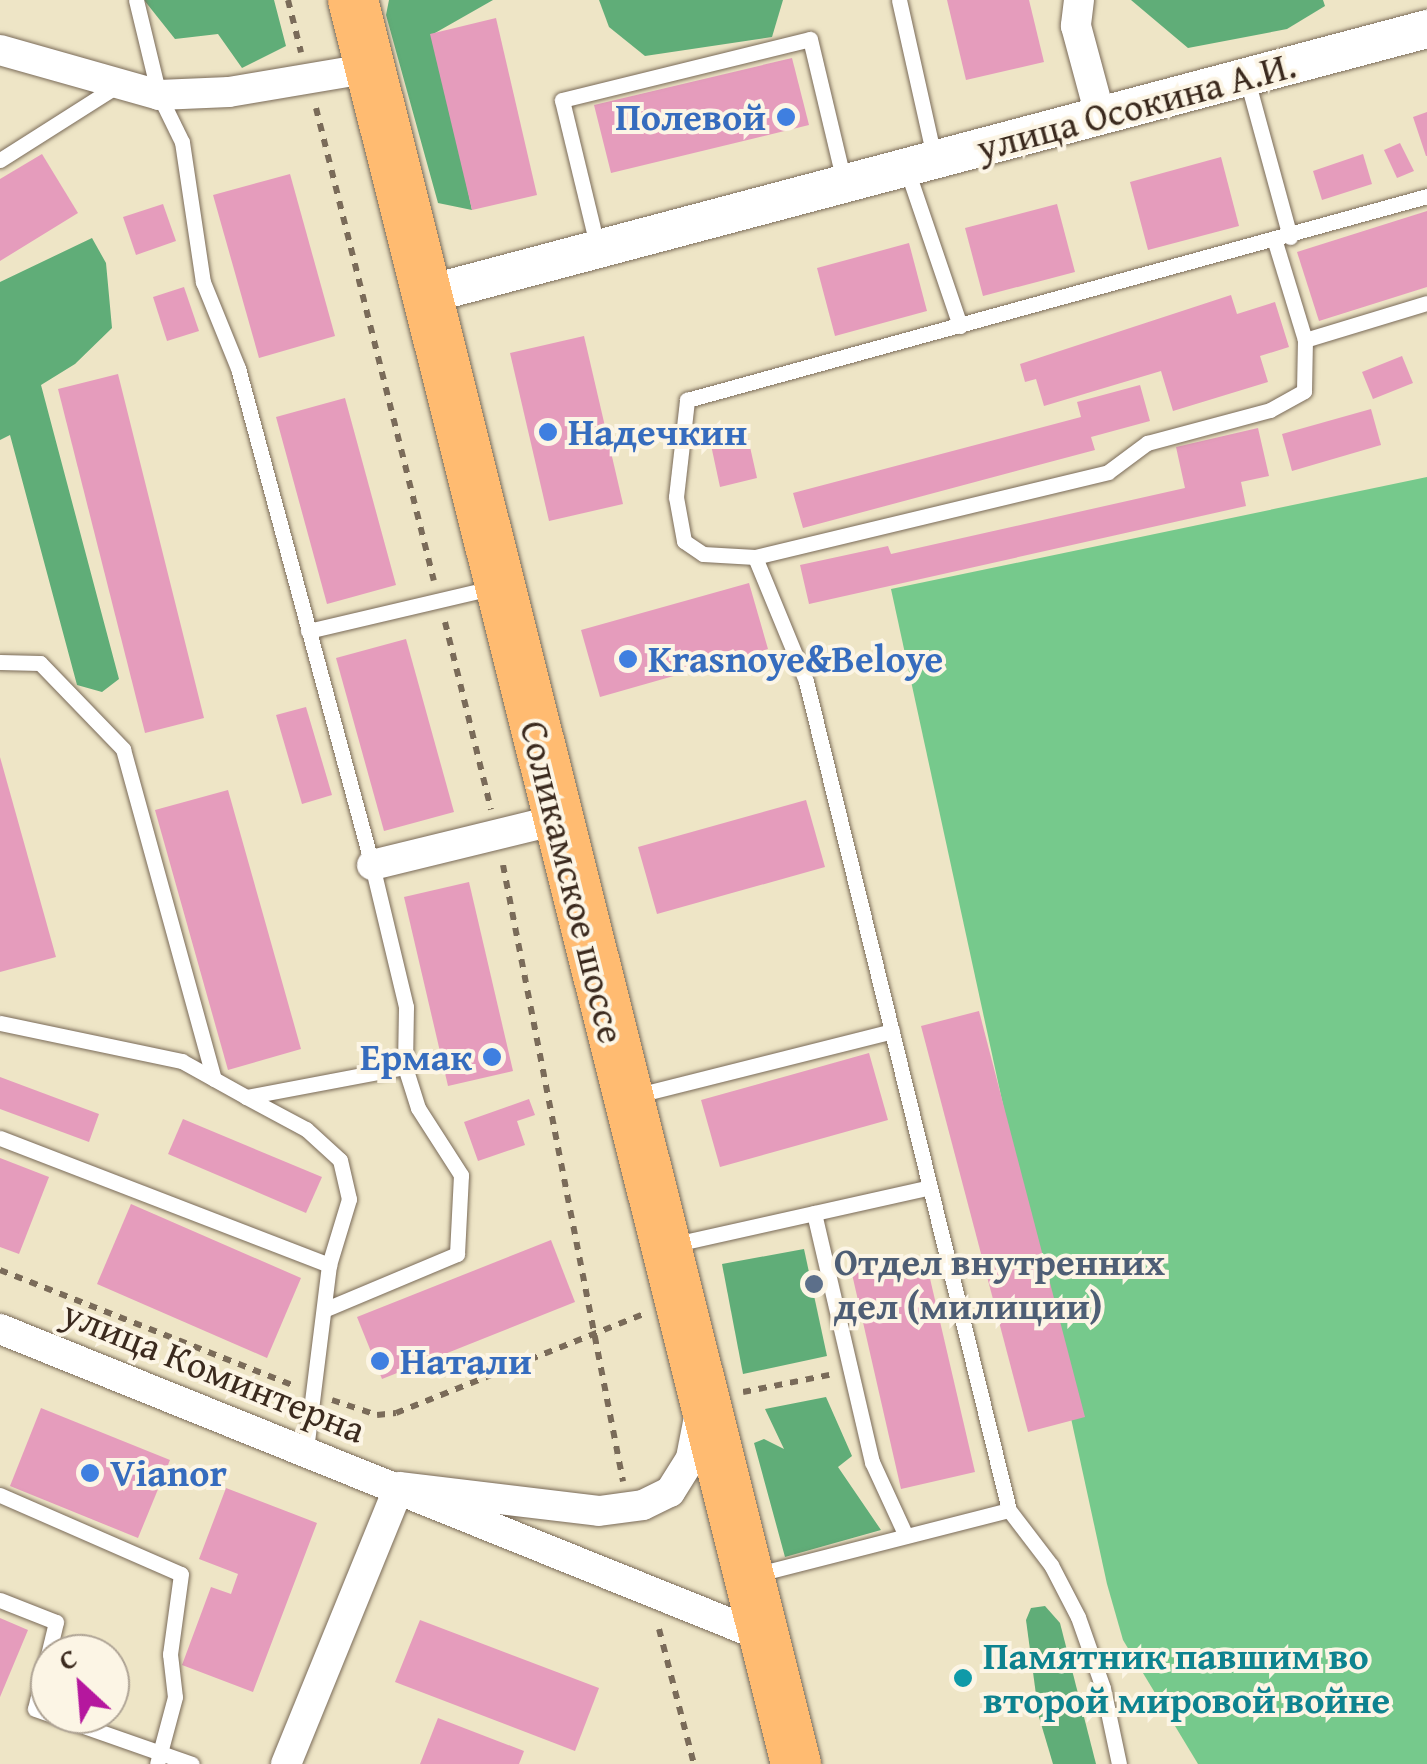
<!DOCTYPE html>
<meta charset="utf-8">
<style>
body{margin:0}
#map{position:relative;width:1427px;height:1764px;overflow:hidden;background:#eee5c6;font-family:"Gentium Book Plus",serif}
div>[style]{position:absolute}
.green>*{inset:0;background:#76c98c}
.forest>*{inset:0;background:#60ad78}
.building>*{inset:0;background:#e59cbc}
.path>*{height:6px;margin-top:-3px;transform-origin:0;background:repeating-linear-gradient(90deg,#7a6b59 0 8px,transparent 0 16px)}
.roads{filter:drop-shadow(0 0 2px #7a6b59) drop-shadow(0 0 2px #7a6b59)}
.service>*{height:15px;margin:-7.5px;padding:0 7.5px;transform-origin:7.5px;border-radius:7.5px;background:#fff}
.minor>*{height:30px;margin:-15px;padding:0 15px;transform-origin:15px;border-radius:15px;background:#fff}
.tertiary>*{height:38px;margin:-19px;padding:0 19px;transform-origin:19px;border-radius:19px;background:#fff}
.trunk>*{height:50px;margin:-25px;padding:0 25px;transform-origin:25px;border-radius:25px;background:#ffbb71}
.dots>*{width:28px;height:28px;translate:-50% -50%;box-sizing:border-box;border:5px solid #fcf5e5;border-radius:50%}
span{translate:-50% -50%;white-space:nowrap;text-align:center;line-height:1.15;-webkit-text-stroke:8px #fcf5e5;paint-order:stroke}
.street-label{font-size:38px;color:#3b2a1e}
.shop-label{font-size:38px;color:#366cbe;font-weight:700}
.right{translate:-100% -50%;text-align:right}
.left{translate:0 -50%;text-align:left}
.service-label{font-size:38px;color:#4e5e75;font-weight:700}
.culture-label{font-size:38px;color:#0d838f;font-weight:700}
.north{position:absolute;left:30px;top:1634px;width:100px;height:100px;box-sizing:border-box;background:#fcf5e5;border:2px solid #afa495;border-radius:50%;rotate:334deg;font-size:28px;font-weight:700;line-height:40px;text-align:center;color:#3b2a1e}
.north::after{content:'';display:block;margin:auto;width:35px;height:45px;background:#b5179e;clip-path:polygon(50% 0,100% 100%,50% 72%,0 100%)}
</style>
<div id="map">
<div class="green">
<i style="clip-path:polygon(1427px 477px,1427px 1764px,1198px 1764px,1123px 1640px,1107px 1584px,891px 589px)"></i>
</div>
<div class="forest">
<i style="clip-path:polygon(144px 0,274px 0,286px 46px,242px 68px,218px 34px,175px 39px)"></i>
<i style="clip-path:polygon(389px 0,493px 0,435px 33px,472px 210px,438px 203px,386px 15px)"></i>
<i style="clip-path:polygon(599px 0,783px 0,772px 37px,645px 56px,609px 27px)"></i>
<i style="clip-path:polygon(1131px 0,1323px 0,1325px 6px,1287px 29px,1188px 48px)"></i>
<i style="clip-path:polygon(92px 238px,106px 263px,112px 328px,75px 364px,41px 385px,119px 679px,102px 692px,77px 685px,10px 435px,0 440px,0 282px)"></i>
<i style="clip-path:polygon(804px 1249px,827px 1356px,743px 1374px,722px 1264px)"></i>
<i style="clip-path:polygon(826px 1397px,852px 1456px,838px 1467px,881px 1530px,785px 1557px,754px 1443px,764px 1439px,784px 1449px,765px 1409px)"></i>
<i style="clip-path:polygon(1045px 1606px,1060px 1623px,1096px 1764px,1053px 1764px,1039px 1717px,1026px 1620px,1031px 1608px)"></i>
</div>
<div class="building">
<i style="clip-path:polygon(947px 0,1029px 0,1044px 62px,966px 80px)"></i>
<i style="clip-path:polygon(496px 18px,537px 195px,472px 210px,430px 34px)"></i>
<i style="clip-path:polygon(792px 58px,809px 125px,611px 173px,594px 105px)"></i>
<i style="clip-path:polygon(1427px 112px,1427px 156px,1426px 156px,1413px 117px)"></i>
<i style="clip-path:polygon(1400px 143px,1414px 171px,1397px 178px,1384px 150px)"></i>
<i style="clip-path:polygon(42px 154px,78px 213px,0 261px,0 179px)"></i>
<i style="clip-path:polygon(1363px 154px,1372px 184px,1322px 200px,1313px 171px)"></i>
<i style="clip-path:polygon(1221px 157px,1239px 226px,1148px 250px,1130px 182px)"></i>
<i style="clip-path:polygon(290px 174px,335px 336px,259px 358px,213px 195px)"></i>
<i style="clip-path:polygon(163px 204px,176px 241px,136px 255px,123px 217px)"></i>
<i style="clip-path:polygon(1057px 204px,1075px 272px,983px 296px,965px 228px)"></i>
<i style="clip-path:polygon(1427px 211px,1427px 287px,1319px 321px,1297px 252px)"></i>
<i style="clip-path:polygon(909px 243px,927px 311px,835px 336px,817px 268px)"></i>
<i style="clip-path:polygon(184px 287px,199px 331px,167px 341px,153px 297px)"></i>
<i style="clip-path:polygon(1231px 295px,1237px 314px,1275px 302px,1289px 347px,1260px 356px,1268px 382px,1173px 411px,1161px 371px,1044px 406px,1036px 379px,1025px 382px,1020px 364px)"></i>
<i style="clip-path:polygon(584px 336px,623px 504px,549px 521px,510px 353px)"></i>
<i style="clip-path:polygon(1402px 356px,1413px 383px,1373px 399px,1362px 372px)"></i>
<i style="clip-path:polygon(118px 374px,204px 718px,145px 733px,58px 389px)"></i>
<i style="clip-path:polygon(1140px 385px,1150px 421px,1091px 437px,1095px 450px,803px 528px,793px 493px,1081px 417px,1077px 402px)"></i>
<i style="clip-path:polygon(345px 398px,396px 585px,327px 604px,276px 417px)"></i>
<i style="clip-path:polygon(1371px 409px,1381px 445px,1292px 471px,1282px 434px)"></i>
<i style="clip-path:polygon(1258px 428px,1269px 476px,1241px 482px,1246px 506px,809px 604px,800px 565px,888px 546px,891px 554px,1185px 488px,1176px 447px)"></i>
<i style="clip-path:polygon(748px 438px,757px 478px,720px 487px,711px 445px)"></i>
<i style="clip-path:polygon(749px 583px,768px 649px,600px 697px,581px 630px)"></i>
<i style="clip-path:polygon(406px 639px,454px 812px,384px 831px,336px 658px)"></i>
<i style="clip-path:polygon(306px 707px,332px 795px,302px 804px,276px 715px)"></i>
<i style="clip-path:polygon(0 757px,56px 957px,0 972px)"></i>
<i style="clip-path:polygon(228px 790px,301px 1049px,228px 1070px,155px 810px)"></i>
<i style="clip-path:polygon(806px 800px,825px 867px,657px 914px,638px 847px)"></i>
<i style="clip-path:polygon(469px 882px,513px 1071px,448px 1086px,404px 897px)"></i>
<i style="clip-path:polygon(979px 1011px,1085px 1417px,1028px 1432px,921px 1026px)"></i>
<i style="clip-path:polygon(869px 1053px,888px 1120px,720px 1167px,701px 1100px)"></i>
<i style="clip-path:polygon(0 1077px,99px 1114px,89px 1142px,0 1109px)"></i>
<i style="clip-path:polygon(529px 1099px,535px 1115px,517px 1121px,525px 1145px,478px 1161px,464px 1122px)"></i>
<i style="clip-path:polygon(183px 1119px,322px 1177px,306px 1213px,168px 1154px)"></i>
<i style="clip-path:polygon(0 1158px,49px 1177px,19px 1254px,0 1247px)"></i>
<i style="clip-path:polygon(131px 1204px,301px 1278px,267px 1358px,97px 1284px)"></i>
<i style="clip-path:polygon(551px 1240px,575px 1302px,382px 1379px,357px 1317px)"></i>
<i style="clip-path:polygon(925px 1257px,975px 1472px,901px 1489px,852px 1274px)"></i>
<i style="clip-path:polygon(41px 1408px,170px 1460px,138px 1538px,10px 1486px)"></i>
<i style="clip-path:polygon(226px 1488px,317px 1523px,253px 1692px,182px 1665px,211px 1587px,231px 1594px,238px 1574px,199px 1559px)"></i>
<i style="clip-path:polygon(0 1618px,28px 1630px,0 1697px)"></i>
<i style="clip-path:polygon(420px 1620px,599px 1688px,575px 1751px,395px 1682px)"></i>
<i style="clip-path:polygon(438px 1718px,524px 1751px,519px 1764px,420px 1764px)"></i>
</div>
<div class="path">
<i style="left:288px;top:0;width:54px;rotate:76deg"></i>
<i style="left:316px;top:108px;width:487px;rotate:76deg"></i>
<i style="left:445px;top:622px;width:193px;rotate:76.2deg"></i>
<i style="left:503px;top:865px;width:628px;rotate:78.98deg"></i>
<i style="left:0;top:1270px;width:314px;rotate:21.5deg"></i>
<i style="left:743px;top:1392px;width:88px;rotate:-11.2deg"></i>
<i style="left:332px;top:1400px;width:47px;rotate:18.4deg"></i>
<i style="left:377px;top:1415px;width:19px;rotate:-6deg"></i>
<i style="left:396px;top:1413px;width:266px;rotate:-21.8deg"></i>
<i style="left:659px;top:1629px;width:139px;rotate:75.5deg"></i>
</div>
<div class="roads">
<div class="service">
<i style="left:136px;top:0;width:98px;rotate:76.4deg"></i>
<i style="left:159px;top:95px;width:52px;rotate:63.9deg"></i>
<i style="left:182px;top:142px;width:142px;rotate:81.5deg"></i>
<i style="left:203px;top:282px;width:93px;rotate:67.9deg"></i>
<i style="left:238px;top:368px;width:515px;rotate:74.91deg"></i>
<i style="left:372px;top:865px;width:146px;rotate:76.5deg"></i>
<i style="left:406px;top:1007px;width:60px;rotate:91deg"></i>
<i style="left:405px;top:1067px;width:43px;rotate:72.4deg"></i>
<i style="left:418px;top:1108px;width:80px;rotate:57.3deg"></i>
<i style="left:461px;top:1175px;width:79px;rotate:92.9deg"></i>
<i style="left:457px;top:1254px;width:142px;rotate:157.2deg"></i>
<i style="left:899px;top:0;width:161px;rotate:77.4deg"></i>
<i style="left:1246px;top:76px;width:167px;rotate:74.7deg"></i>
<i style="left:0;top:160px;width:136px;rotate:-32.4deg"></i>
<i style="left:906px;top:167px;width:168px;rotate:71.2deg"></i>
<i style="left:598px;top:249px;width:153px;rotate:-103.6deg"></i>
<i style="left:562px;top:100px;width:255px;rotate:-13.8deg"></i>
<i style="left:810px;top:39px;width:147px;rotate:76.6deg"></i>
<i style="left:1305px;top:340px;width:127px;rotate:-16.9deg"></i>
<i style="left:755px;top:557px;width:363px;rotate:-13.5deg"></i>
<i style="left:1108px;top:472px;width:49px;rotate:-36.6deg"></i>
<i style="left:1147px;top:443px;width:127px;rotate:-15deg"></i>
<i style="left:1270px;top:410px;width:39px;rotate:-29deg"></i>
<i style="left:1304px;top:391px;width:51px;rotate:-88.9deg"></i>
<i style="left:1305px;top:340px;width:102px;rotate:-107deg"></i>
<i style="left:308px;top:631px;width:193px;rotate:-13.2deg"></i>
<i style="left:0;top:662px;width:40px;rotate:1.4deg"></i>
<i style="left:40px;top:663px;width:120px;rotate:46deg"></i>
<i style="left:123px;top:749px;width:342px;rotate:74.6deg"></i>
<i style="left:214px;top:1079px;width:37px;rotate:-151deg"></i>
<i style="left:182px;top:1061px;width:186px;rotate:-168.2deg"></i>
<i style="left:214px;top:1079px;width:37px;rotate:29deg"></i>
<i style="left:246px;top:1097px;width:162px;rotate:-10.7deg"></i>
<i style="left:634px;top:1096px;width:266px;rotate:-14.1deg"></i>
<i style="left:246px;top:1097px;width:68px;rotate:28.1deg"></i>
<i style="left:306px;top:1129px;width:46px;rotate:42.4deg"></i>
<i style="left:340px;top:1160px;width:40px;rotate:77deg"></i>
<i style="left:349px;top:1199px;width:69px;rotate:106.9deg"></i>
<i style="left:329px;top:1265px;width:186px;rotate:97.1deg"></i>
<i style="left:0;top:1138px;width:353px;rotate:21.1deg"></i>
<i style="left:814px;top:1213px;width:256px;rotate:76.9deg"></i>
<i style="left:872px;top:1462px;width:81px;rotate:65.3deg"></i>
<i style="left:671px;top:1245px;width:265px;rotate:-12.6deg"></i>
<i style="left:0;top:1495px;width:197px;rotate:23.6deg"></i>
<i style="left:181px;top:1574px;width:81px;rotate:97.8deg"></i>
<i style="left:170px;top:1654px;width:43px;rotate:83.4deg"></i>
<i style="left:175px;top:1697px;width:69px;rotate:105deg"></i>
<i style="left:754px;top:1575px;width:263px;rotate:-14.3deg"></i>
<i style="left:0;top:1600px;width:60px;rotate:21.4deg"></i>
<i style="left:56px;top:1622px;width:89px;rotate:103.6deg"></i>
<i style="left:35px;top:1709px;width:166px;rotate:19.3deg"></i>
<i style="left:1119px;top:1764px;width:78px;rotate:-101.9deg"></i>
<i style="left:1103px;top:1688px;width:75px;rotate:-109.4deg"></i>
<i style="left:1078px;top:1617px;width:59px;rotate:-117.4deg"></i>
<i style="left:1051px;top:1565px;width:69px;rotate:-127.4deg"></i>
<i style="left:1009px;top:1510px;width:853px;rotate:-103.76deg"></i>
<i style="left:806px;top:681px;width:134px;rotate:-112.4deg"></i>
<i style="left:755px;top:557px;width:52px;rotate:-176.7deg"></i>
<i style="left:703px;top:554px;width:23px;rotate:-146deg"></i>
<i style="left:684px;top:541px;width:45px;rotate:-100.3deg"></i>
<i style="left:676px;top:497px;width:98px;rotate:-83.5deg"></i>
<i style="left:687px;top:400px;width:768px;rotate:-15.41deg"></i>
</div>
<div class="minor">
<i style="left:1079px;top:0;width:26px;rotate:97deg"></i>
<i style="left:1076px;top:26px;width:92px;rotate:74.9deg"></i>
<i style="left:0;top:50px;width:165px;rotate:15.8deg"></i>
<i style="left:159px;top:95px;width:70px;rotate:-2.5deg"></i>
<i style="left:229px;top:92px;width:144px;rotate:-9.6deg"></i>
<i style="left:372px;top:865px;width:190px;rotate:-13.7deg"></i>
<i style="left:0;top:1329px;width:824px;rotate:21.96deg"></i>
<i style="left:286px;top:1764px;width:299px;rotate:-67.8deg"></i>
<i style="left:399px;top:1487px;width:201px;rotate:6.8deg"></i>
<i style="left:599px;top:1511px;width:44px;rotate:-7.8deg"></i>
<i style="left:643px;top:1505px;width:30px;rotate:-26deg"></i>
<i style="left:670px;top:1492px;width:40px;rotate:-58deg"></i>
<i style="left:691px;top:1458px;width:47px;rotate:-78.9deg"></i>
</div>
<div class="tertiary">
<i style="left:429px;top:294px;width:1033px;rotate:-14.87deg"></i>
</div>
<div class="trunk">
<i style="left:353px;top:0;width:1819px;rotate:75.9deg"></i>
</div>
</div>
<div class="dots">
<i style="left:786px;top:117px;background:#3f7fe0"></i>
<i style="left:548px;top:432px;background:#3f7fe0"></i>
<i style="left:628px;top:659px;background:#3f7fe0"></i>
<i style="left:492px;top:1057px;background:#3f7fe0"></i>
<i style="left:814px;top:1284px;background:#5c6f8a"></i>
<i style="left:380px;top:1361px;background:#3f7fe0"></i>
<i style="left:90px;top:1473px;background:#3f7fe0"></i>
<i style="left:963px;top:1678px;background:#0f9aa8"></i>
</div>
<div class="street-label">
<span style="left:1136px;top:106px;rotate:-15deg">улица Осокина А.И.</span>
<span style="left:573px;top:882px;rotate:76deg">Соликамское шоссе</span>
<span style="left:214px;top:1371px;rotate:22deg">улица Коминтерна</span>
</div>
<div class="shop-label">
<span class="right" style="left:766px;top:117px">Полевой</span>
<span class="left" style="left:568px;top:432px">Надечкин</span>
<span class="left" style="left:648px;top:659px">Krasnoye&amp;Beloye</span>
<span class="right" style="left:472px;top:1057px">Ермак</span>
<span class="left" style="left:400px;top:1361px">Натали</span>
<span class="left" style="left:110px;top:1473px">Vianor</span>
</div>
<div class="service-label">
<span class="left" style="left:834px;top:1284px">Отдел внутренних<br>дел (милиции)</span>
</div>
<div class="culture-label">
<span class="left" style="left:983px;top:1678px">Памятник павшим во<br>второй мировой войне</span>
</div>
<div class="north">С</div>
</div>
